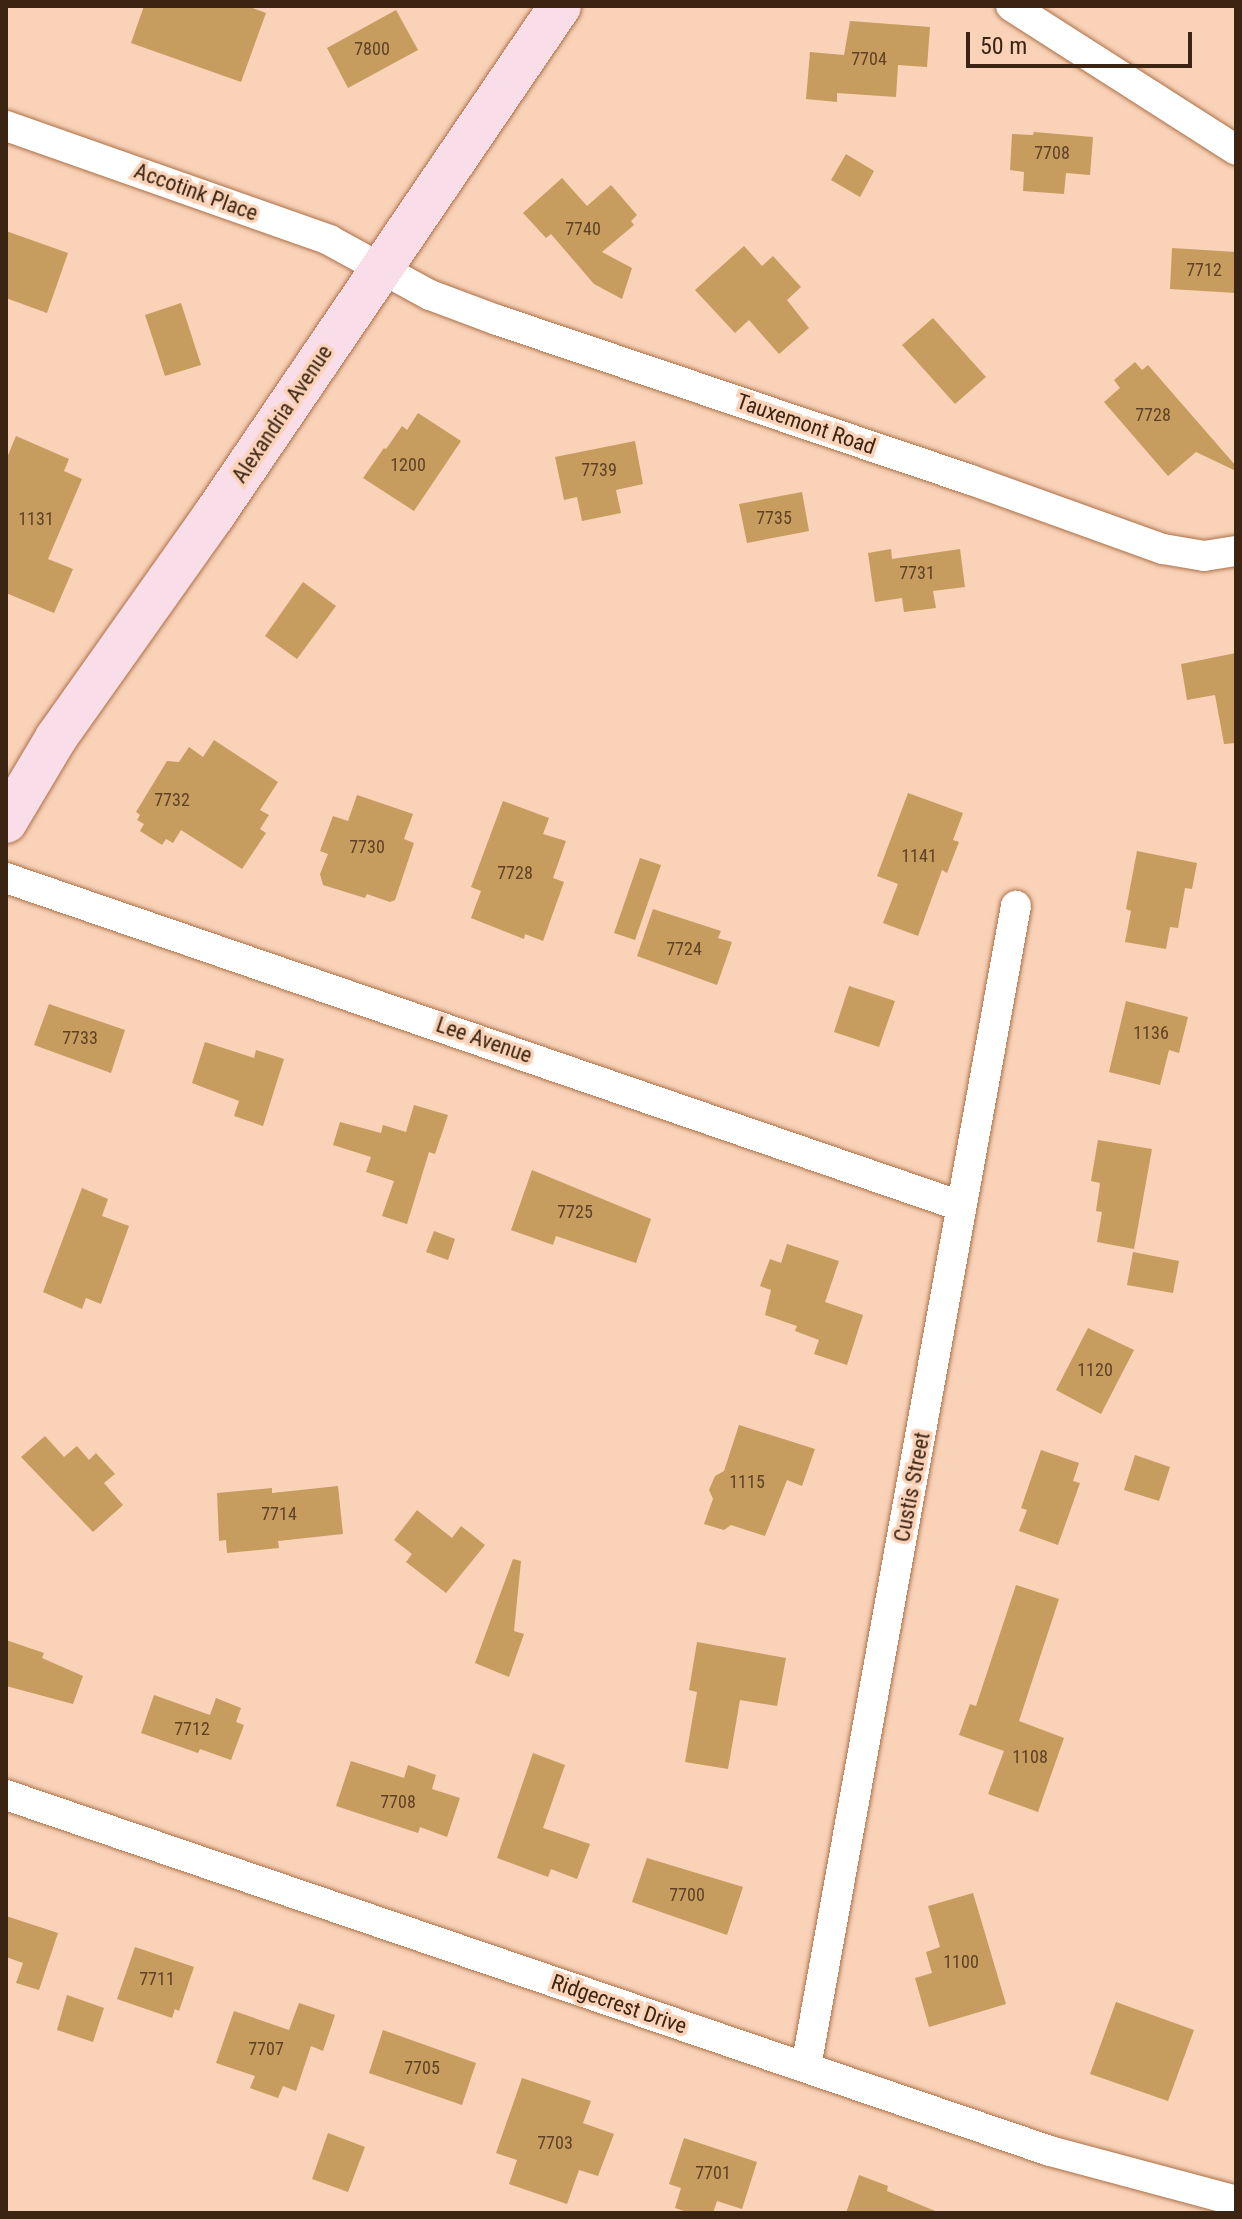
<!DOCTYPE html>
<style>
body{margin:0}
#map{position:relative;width:1242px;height:2219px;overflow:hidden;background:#f9d2b8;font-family:"Roboto Condensed",sans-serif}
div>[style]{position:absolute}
.building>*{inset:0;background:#c79c5f}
.roads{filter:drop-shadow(0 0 2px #ab7047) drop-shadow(0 0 2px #ab7047)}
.street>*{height:30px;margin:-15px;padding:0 15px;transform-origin:15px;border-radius:15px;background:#fff}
.secondary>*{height:42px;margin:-21px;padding:0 21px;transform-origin:21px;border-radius:21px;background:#f9dde8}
span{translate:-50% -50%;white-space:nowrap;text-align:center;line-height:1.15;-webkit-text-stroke:7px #f9d2b8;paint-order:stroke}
.number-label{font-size:18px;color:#5f4225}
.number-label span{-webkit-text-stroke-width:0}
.street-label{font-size:22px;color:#3c2412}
.frame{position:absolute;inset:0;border:8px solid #3c2412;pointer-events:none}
.scale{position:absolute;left:966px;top:32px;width:226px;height:36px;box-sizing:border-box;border:4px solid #3c2412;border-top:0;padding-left:10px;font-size:24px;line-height:28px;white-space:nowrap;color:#3c2412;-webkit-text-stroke:6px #f9d2b8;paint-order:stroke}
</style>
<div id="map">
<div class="building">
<i style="clip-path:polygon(144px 6px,247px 6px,266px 13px,241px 82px,131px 43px)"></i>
<i style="clip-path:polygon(396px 10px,418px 50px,348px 88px,327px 48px)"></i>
<i style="clip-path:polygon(850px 21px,930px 27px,927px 67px,898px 65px,896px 97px,837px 93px,837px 102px,806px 99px,810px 52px,844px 55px)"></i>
<i style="clip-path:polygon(1034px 132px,1093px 137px,1090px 175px,1066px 173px,1064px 194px,1023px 191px,1024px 172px,1010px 170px,1012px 134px,1033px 135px)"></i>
<i style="clip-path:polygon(846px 154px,874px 171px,860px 197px,831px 180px)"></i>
<i style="clip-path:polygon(562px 178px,587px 206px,611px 185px,637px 215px,631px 221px,634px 225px,602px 252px,632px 268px,622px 299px,594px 284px,551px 234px,546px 238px,523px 213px)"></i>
<i style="clip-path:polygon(6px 231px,68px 253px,47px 313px,6px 298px)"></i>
<i style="clip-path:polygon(744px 246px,762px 266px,773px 256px,801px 287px,787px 300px,809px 328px,779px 354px,749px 320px,735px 333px,695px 290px)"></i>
<i style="clip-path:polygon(1172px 248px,1236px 252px,1236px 293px,1170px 289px)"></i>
<i style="clip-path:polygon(181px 303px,201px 365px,165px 376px,145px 315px)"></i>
<i style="clip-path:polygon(933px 318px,986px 377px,955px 404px,902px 345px)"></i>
<i style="clip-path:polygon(1135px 362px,1142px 370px,1148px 365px,1236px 466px,1236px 471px,1196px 452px,1168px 476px,1104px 402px,1120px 388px,1114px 380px)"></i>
<i style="clip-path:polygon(418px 413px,461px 441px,414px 511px,363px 478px,384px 448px,386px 449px,402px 426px,407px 430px)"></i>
<i style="clip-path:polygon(16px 436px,69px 459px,64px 471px,82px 479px,48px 559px,73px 569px,54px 613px,6px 593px,6px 460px)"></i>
<i style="clip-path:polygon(635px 441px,643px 484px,616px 490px,621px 513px,582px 521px,577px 497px,564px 500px,555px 457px)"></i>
<i style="clip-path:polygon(802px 492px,809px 531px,747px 543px,739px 504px)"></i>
<i style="clip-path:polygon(891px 549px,892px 559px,960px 549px,965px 587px,933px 591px,936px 608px,904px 612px,902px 598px,875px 602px,868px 553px)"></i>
<i style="clip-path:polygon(303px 582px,336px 606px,297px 659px,265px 636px)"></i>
<i style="clip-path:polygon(1236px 653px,1236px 743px,1224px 744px,1215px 695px,1187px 700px,1181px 664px)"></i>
<i style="clip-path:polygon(214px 740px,278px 782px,260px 810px,269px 815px,260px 829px,266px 833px,242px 869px,181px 830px,173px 843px,166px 839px,162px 845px,140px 831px,144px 824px,137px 820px,140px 815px,136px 812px,167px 761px,179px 762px,189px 747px,203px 757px)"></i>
<i style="clip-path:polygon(908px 793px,963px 813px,953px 840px,959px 842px,947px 873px,942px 870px,918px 936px,883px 923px,898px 884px,877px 876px)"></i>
<i style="clip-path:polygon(357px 795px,413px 814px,404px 839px,414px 843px,395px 900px,390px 902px,367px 894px,365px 898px,323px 885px,320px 874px,328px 854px,320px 851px,333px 816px,348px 821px)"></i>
<i style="clip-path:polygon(503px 801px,549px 818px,543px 834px,566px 841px,553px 878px,564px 882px,543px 941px,525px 934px,524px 939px,471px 918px,481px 891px,471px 887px)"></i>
<i style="clip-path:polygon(1137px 851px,1197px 863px,1192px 889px,1185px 888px,1178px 928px,1170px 927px,1166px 949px,1125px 942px,1131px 911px,1126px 909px)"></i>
<i style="clip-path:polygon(640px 858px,661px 865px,635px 940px,614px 933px)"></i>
<i style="clip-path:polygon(653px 909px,721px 931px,718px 938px,732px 942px,717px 985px,637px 956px)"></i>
<i style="clip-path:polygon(849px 986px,895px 1001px,879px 1047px,834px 1032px)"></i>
<i style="clip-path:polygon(1126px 1001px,1188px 1017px,1179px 1053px,1169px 1050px,1160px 1085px,1109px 1072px)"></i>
<i style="clip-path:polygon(49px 1004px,125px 1030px,111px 1073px,34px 1045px)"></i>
<i style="clip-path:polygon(205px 1042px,254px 1058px,256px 1050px,284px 1059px,263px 1126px,234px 1116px,239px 1101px,192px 1083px)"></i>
<i style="clip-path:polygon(414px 1105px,448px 1115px,435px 1154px,429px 1152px,407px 1224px,382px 1216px,394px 1181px,366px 1172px,371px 1157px,333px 1145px,340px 1122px,381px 1133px,383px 1125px,406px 1132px)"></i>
<i style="clip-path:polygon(1098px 1140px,1152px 1149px,1134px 1249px,1097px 1242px,1102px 1212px,1096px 1211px,1100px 1183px,1091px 1181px)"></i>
<i style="clip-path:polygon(532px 1170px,651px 1219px,636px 1263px,556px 1236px,553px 1245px,511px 1230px)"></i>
<i style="clip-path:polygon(82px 1188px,108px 1199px,102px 1216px,129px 1226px,101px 1304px,86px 1298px,82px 1309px,43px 1292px)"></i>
<i style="clip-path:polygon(434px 1231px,455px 1239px,448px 1260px,426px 1252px)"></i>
<i style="clip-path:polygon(787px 1244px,839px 1261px,825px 1302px,863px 1315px,847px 1365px,814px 1354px,819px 1340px,795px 1331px,797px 1326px,765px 1315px,771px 1290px,760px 1286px,770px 1259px,781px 1263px)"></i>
<i style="clip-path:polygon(1133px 1252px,1179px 1261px,1173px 1293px,1127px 1285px)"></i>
<i style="clip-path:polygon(1088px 1328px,1134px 1350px,1101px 1414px,1056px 1390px)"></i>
<i style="clip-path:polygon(739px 1425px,815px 1449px,802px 1486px,787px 1480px,765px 1536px,731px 1525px,724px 1530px,704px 1524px,713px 1499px,709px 1490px,715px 1476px,724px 1471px)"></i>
<i style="clip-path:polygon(45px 1436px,64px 1457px,77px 1446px,89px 1460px,96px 1453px,115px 1474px,104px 1483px,123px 1505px,93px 1532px,21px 1457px)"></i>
<i style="clip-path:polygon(1041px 1450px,1079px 1463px,1073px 1481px,1080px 1483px,1058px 1545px,1019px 1531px,1027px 1510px,1021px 1508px)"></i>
<i style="clip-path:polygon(1135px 1455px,1170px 1467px,1159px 1501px,1124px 1490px)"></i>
<i style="clip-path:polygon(338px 1486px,343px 1534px,278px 1541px,279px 1548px,227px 1553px,226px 1540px,219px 1541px,217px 1493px,272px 1488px,272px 1493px)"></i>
<i style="clip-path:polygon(417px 1510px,452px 1538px,461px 1526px,485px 1545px,446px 1593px,406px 1562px,412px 1554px,394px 1540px)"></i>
<i style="clip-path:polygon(513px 1559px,521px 1561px,514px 1631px,524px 1634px,509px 1677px,475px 1663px)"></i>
<i style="clip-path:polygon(1016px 1585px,1059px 1599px,1019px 1721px,1064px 1738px,1038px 1812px,988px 1794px,1004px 1751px,959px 1735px,970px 1704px,976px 1706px)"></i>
<i style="clip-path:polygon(6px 1640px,44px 1653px,42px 1658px,83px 1676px,73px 1704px,6px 1686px)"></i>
<i style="clip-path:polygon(697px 1642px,786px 1658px,777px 1706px,740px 1700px,728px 1769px,685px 1762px,697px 1692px,689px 1690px)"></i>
<i style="clip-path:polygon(154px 1695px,210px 1715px,216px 1698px,241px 1708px,236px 1722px,244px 1725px,231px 1760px,200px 1749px,198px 1753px,141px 1733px)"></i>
<i style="clip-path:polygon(533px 1753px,565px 1765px,543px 1828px,590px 1844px,577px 1879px,551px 1869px,548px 1877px,497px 1858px)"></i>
<i style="clip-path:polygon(351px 1761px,404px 1778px,408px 1765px,436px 1775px,432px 1789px,460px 1798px,447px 1837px,420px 1827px,418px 1833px,336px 1806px)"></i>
<i style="clip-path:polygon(647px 1858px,743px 1887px,727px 1935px,632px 1902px)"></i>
<i style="clip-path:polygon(973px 1893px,1006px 2004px,929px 2027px,915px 1978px,932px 1973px,926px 1952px,940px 1947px,928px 1906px)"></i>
<i style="clip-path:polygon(6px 1916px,58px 1933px,39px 1990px,16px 1983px,23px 1963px,6px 1957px)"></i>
<i style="clip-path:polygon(135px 1947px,194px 1967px,179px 2011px,175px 2009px,172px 2018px,117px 1999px)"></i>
<i style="clip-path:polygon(67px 1995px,104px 2008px,93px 2042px,57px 2030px)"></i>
<i style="clip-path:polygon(1116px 2002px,1194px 2030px,1168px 2101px,1090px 2074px)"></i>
<i style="clip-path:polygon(299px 2003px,335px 2015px,323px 2051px,311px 2046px,296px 2091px,283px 2086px,278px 2098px,250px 2088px,255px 2076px,216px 2063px,234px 2011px,289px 2030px)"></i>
<i style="clip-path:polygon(383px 2030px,476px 2063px,462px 2105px,369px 2073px)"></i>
<i style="clip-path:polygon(522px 2078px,591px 2101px,583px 2123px,614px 2134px,598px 2176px,579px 2170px,567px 2204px,509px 2184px,517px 2160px,496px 2153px)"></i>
<i style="clip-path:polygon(328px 2133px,365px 2147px,348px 2192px,312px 2179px)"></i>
<i style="clip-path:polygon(684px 2138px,757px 2162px,742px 2209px,717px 2201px,713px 2213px,690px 2213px,675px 2208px,681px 2188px,669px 2184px)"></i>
<i style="clip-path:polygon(859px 2175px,888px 2186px,887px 2191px,940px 2213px,846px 2213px)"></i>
</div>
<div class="roads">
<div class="street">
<i style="left:1011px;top:6px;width:267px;rotate:32.6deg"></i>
<i style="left:6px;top:126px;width:343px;rotate:19.4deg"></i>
<i style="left:329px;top:240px;width:115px;rotate:28.6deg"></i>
<i style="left:430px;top:295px;width:72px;rotate:20.5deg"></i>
<i style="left:497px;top:320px;width:500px;rotate:18.65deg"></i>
<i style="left:971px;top:480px;width:204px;rotate:19.8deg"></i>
<i style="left:1163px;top:549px;width:42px;rotate:9.7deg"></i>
<i style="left:1204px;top:556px;width:32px;rotate:-9deg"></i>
<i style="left:6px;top:878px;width:1010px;rotate:18.96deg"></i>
<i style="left:6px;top:1795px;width:1103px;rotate:18.83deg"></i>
<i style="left:1050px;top:2151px;width:193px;rotate:15deg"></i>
<i style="left:806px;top:2067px;width:1180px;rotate:-79.75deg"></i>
</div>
<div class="secondary">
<i style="left:6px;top:822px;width:98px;rotate:-59.2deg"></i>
<i style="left:56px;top:738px;width:273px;rotate:-54.7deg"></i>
<i style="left:214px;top:515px;width:615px;rotate:-55.79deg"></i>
</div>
</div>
<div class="number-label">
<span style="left:372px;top:49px">7800</span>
<span style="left:869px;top:59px">7704</span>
<span style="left:1052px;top:153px">7708</span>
<span style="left:583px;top:229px">7740</span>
<span style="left:1204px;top:270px">7712</span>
<span style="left:1153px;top:415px">7728</span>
<span style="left:408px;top:465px">1200</span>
<span style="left:599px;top:470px">7739</span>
<span style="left:774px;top:518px">7735</span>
<span style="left:36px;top:519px">1131</span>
<span style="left:917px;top:573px">7731</span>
<span style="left:172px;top:800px">7732</span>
<span style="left:367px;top:847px">7730</span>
<span style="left:919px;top:856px">1141</span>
<span style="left:515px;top:873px">7728</span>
<span style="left:684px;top:949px">7724</span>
<span style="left:1151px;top:1033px">1136</span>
<span style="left:80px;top:1038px">7733</span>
<span style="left:575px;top:1212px">7725</span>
<span style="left:1095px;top:1370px">1120</span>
<span style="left:747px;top:1482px">1115</span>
<span style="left:279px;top:1514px">7714</span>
<span style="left:192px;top:1729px">7712</span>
<span style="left:1030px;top:1757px">1108</span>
<span style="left:398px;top:1802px">7708</span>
<span style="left:687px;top:1895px">7700</span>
<span style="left:961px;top:1962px">1100</span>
<span style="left:157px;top:1979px">7711</span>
<span style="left:266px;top:2049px">7707</span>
<span style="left:422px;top:2068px">7705</span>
<span style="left:555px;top:2143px">7703</span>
<span style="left:713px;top:2173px">7701</span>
</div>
<div class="street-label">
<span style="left:196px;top:192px;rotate:20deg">Accotink Place</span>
<span style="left:282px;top:414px;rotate:-56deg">Alexandria Avenue</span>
<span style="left:806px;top:424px;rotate:19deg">Tauxemont Road</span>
<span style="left:484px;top:1040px;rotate:19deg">Lee Avenue</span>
<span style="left:912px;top:1487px;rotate:-79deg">Custis Street</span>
<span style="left:619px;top:2004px;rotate:19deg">Ridgecrest Drive</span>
</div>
<div class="frame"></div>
<div class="scale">50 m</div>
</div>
